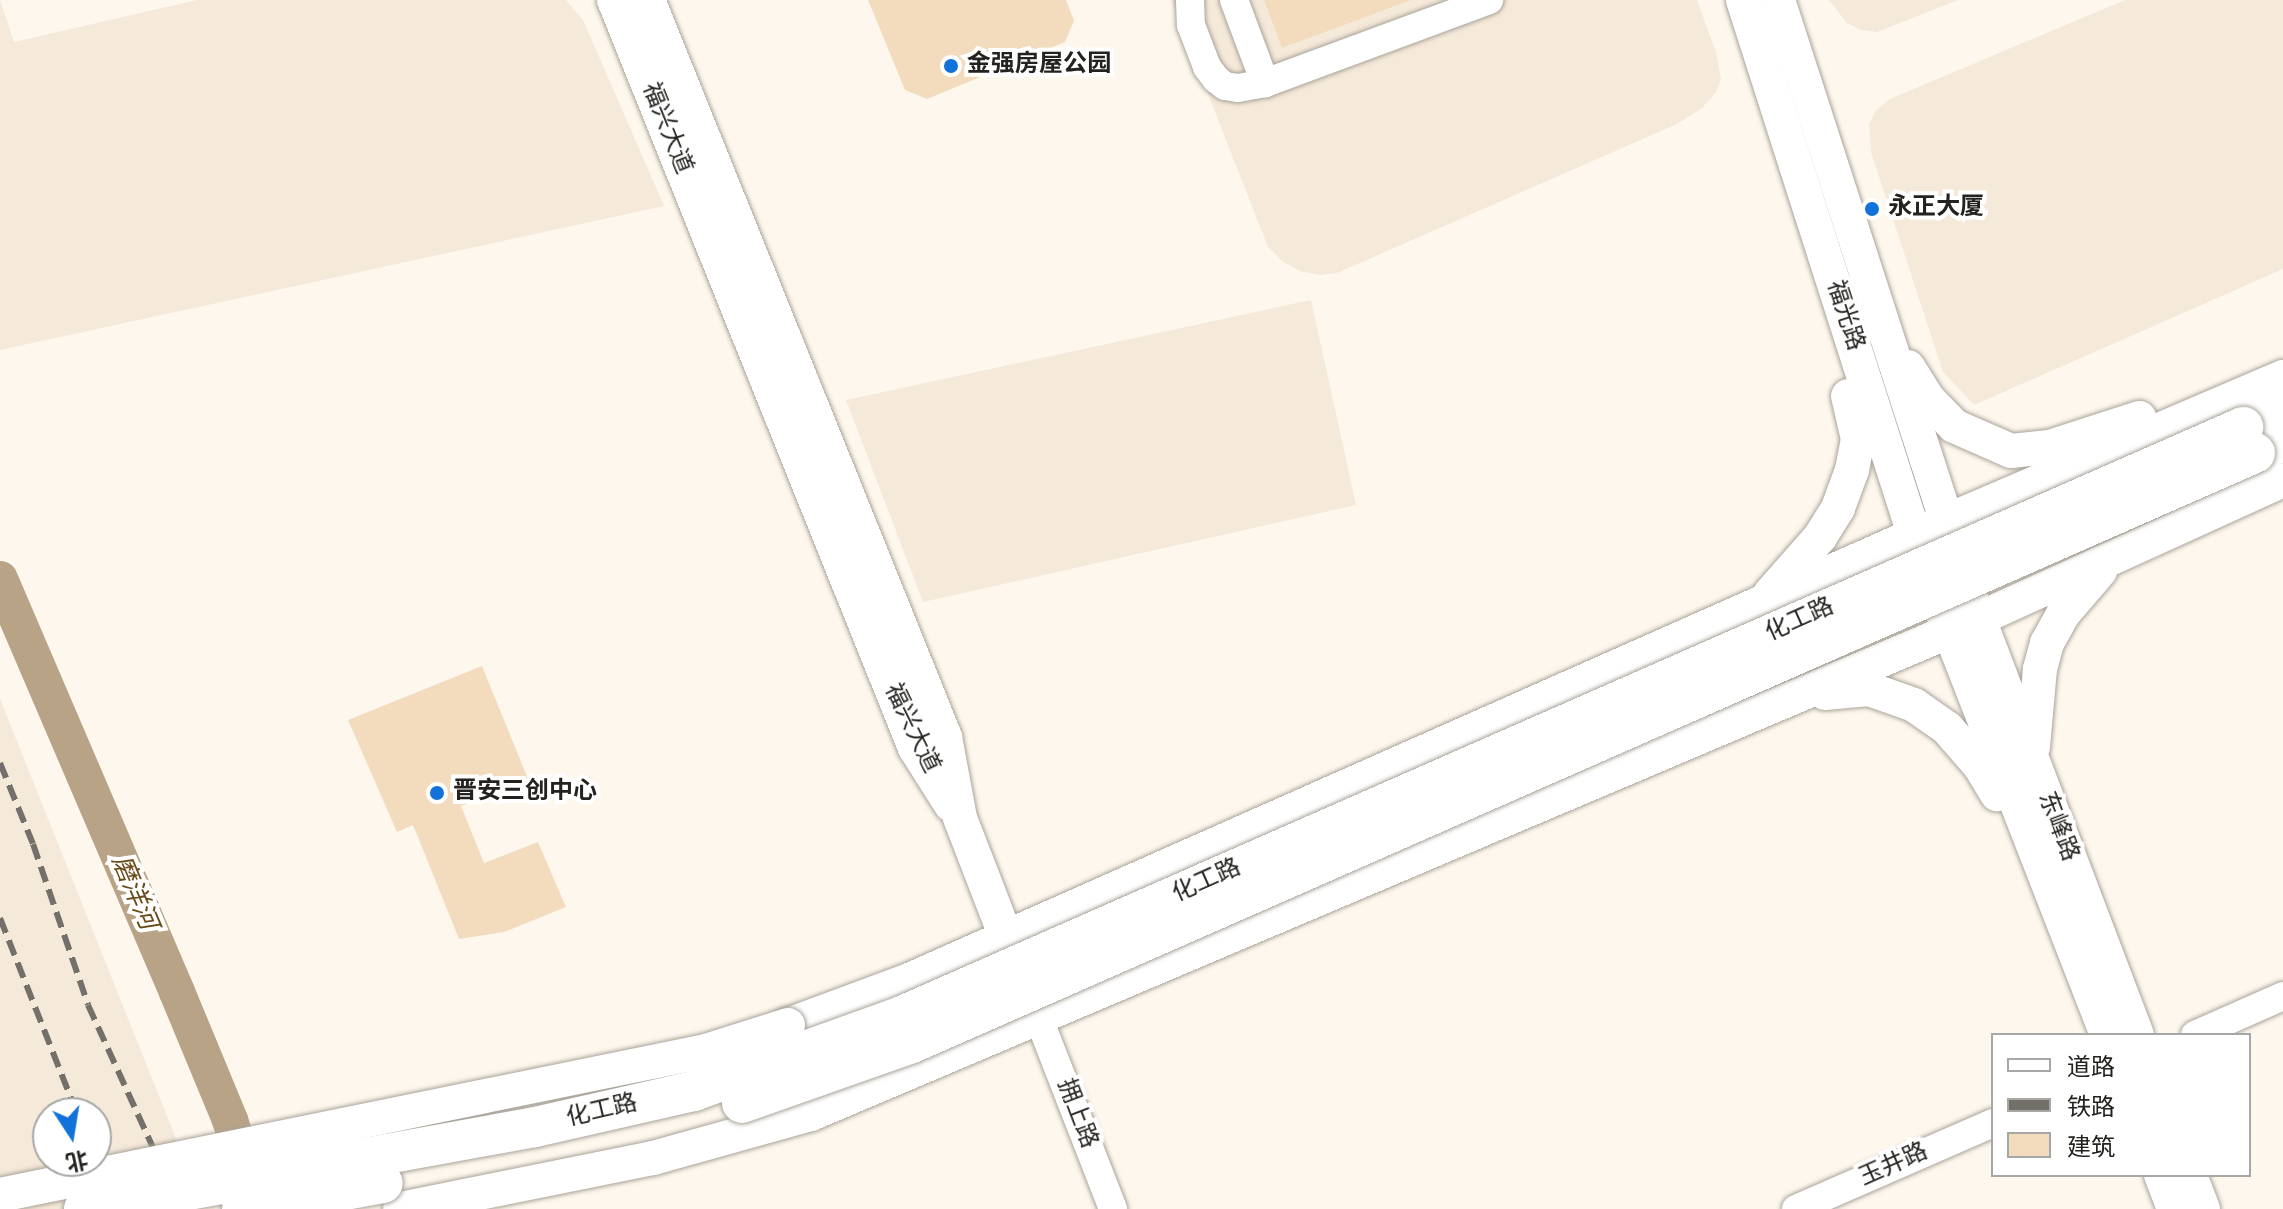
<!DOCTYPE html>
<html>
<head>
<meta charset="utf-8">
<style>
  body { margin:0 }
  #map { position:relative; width:2283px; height:1209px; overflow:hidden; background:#fef7ed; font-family:Overpass,"Noto Sans SC",sans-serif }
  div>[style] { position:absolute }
  .built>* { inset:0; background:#f5e9d9 }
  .river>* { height:36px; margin:-18px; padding:0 18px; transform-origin:18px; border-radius:18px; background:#b8a386 }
  .building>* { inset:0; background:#f3dcbe }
  .roads { filter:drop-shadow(0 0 2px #a9a39a) drop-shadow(0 0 2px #a9a39a) }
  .minor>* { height:28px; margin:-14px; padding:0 14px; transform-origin:14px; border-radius:14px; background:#fff }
  .major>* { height:34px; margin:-17px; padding:0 17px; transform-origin:17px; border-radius:17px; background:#fff }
  .highway>* { height:40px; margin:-20px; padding:0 20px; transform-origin:20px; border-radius:20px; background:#fff }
  .rail>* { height:6px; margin-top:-3px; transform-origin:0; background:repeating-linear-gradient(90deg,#736f69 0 16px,transparent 0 24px) }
  .bridges { filter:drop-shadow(0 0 2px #a9a39a) drop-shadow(0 0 2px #a9a39a) }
  .major-bridge>* { height:34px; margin:-17px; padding:0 17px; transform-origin:17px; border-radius:17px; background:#fff }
  .highway-bridge>* { height:40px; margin:-20px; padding:0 20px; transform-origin:20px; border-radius:20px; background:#fff }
  .dots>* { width:22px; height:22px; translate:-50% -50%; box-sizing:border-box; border:4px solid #fff; border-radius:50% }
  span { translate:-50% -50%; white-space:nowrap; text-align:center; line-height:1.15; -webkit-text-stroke:8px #fff; paint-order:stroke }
  .poi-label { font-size:24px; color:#24221e; font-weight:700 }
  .left { translate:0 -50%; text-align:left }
  .street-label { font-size:24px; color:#24221e }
  .water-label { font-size:26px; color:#694b18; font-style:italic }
  .legend { position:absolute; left:1991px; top:1033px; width:260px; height:144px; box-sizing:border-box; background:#fff; border:2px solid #a7a7a5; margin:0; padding:10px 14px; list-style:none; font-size:24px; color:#24221e }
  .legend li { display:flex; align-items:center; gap:16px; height:40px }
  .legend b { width:40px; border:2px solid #a7a7a5 }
  .north { position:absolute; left:32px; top:1097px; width:80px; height:80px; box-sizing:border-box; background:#fff; border:2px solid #a7a7a5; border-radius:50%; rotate:168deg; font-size:22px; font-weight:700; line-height:32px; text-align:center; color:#24221e }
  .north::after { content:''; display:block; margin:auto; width:28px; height:36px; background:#1371da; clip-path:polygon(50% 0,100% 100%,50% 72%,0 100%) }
</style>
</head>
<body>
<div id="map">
  <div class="built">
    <i style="clip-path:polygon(0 0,14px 42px,197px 0,566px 0,583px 20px,664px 206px,0 350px)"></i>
    <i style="clip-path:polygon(1171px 0,1697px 0,1716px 52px,1721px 79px,1716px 92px,1702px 108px,1677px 124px,1337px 273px,1320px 275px,1300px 271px,1282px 261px,1268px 247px)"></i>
    <i style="clip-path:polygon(1829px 0,1958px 0,1877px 32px,1861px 30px,1847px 23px)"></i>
    <i style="clip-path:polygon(2125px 0,2283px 0,2283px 269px,1974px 405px,1943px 372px,1871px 152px,1869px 124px,1876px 110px,1890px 99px)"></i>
    <i style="clip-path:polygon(1311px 300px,1356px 505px,923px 602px,846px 400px)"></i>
    <i style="clip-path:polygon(evenodd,0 699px,173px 1131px,200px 1209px,0 1209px,0 699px,48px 1113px,96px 1113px,96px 1161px,48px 1161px,48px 1113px)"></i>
  </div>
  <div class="river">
    <i style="left:0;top:579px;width:449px;rotate:66.8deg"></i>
    <i style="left:177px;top:992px;width:139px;rotate:67.5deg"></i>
    <i style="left:230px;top:1120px;width:60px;rotate:72.5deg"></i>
  </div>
  <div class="building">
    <i style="clip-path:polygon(868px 0,1066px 0,1074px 21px,1065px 42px,927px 99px,905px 90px)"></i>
    <i style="clip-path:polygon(1264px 0,1411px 0,1282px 48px)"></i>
    <i style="clip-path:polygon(482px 666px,528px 779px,461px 806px,484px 863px,538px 842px,566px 907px,504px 932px,459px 939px,413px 825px,397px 832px,348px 720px)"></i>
  </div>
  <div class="roads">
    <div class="minor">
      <i style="left:1190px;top:0;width:25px;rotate:88deg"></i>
      <i style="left:1191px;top:25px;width:45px;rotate:69.1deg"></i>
      <i style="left:1207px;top:67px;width:15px;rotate:53deg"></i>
      <i style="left:1216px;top:79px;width:11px;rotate:38deg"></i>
      <i style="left:1225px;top:86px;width:13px;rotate:9deg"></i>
      <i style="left:1238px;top:88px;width:27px;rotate:-10deg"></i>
      <i style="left:1234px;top:0;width:89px;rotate:69.5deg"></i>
      <i style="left:1265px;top:83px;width:239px;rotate:-20.3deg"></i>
      <i style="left:1039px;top:1019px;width:204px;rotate:68.7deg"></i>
      <i style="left:2195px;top:1035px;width:96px;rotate:-23.9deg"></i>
      <i style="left:1796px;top:1209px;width:215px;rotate:-23.6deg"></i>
    </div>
    <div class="major">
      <i style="left:614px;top:0;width:806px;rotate:68.08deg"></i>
      <i style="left:915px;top:748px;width:67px;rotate:57.7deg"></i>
      <i style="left:648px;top:0;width:795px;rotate:68.05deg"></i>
      <i style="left:945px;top:737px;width:82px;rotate:79.5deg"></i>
      <i style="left:960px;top:818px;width:147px;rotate:68.9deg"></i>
      <i style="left:1743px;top:0;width:584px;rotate:72.25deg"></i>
      <i style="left:1778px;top:0;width:572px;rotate:72.07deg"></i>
      <i style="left:1908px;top:367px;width:39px;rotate:58deg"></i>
      <i style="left:1929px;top:400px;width:36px;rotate:46deg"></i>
      <i style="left:1954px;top:426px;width:62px;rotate:23.7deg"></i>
      <i style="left:2011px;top:451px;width:39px;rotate:-6deg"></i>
      <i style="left:2050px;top:447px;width:94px;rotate:-18deg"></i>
      <i style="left:1770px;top:594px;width:76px;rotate:-48.7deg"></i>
      <i style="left:1820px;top:537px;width:34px;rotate:-58deg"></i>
      <i style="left:1838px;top:508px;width:40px;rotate:-69.8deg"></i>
      <i style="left:1852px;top:470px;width:32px;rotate:-79deg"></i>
      <i style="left:1858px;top:439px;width:44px;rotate:-103.1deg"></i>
      <i style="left:1971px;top:598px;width:467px;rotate:69.2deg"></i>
      <i style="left:1941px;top:609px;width:457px;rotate:68.7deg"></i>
      <i style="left:1825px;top:693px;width:44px;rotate:-5.2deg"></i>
      <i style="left:1869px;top:689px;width:48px;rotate:19.6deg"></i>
      <i style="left:1914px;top:705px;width:40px;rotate:34.9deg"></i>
      <i style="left:1947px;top:728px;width:50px;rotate:49deg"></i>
      <i style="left:1980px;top:766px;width:33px;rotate:59deg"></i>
      <i style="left:2033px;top:747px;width:78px;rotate:-84.9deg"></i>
      <i style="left:2040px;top:669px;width:27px;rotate:-75deg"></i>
      <i style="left:2047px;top:643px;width:33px;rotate:-61deg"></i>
      <i style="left:2063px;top:614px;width:57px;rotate:-49.3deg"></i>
      <i style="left:788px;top:1025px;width:127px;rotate:-20.3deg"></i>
      <i style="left:907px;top:981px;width:1101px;rotate:-23.89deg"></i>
      <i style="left:1914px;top:535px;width:401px;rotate:-23.2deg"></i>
      <i style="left:2161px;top:1175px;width:36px;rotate:69deg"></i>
      <i style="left:2190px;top:1175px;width:36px;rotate:69deg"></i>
      <i style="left:400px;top:1209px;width:258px;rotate:-11.4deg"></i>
      <i style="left:653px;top:1158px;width:164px;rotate:-15.6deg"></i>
      <i style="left:811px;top:1114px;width:1268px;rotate:-22.98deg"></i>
      <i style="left:1978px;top:619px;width:335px;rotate:-24.5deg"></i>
    </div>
    <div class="highway">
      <i style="left:2243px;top:427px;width:44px;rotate:-24.2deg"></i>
      <i style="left:2255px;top:453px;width:30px;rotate:-23deg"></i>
    </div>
  </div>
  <div class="rail">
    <i style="left:0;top:763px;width:87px;rotate:67.8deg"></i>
    <i style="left:33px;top:844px;width:170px;rotate:71.1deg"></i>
    <i style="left:88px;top:1005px;width:224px;rotate:65.5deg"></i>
    <i style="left:0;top:918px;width:210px;rotate:68.5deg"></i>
    <i style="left:96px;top:1160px;width:53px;rotate:67.8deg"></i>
  </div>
  <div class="bridges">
    <div class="major-bridge">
      <i style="left:0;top:1195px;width:721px;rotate:-11.53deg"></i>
      <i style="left:706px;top:1051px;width:86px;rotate:-17.6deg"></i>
    </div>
    <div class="highway-bridge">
      <i style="left:742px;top:1103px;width:180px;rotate:-19.4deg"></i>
      <i style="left:912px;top:1043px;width:1467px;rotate:-23.72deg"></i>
      <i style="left:84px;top:1209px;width:458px;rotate:-10.3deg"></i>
      <i style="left:535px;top:1127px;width:163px;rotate:-12.8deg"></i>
      <i style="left:694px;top:1091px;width:221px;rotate:-19.8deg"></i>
      <i style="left:902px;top:1016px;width:1465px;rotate:-23.71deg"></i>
      <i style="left:242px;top:1209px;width:143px;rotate:-10.4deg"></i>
    </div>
  </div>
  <div class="dots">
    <i style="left:951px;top:66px;background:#1371da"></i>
    <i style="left:1872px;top:209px;background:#1371da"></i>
    <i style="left:437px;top:793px;background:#1371da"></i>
  </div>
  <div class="poi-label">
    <span class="left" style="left:967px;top:66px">金强房屋公园</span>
    <span class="left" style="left:1888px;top:209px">永正大厦</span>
    <span class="left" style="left:453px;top:793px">晋安三创中心</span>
  </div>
  <div class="street-label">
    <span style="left:666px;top:129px;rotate:68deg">福兴大道</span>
    <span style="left:1844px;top:316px;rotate:72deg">福光路</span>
    <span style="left:1800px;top:621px;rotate:-24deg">化工路</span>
    <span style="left:911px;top:729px;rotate:64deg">福兴大道</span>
    <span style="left:2057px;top:827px;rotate:69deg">东峰路</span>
    <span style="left:1207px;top:882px;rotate:-24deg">化工路</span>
    <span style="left:602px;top:1112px;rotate:-13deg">化工路</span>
    <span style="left:1076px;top:1114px;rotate:69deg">拥上路</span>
    <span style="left:1894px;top:1166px;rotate:-24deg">玉井路</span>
  </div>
  <div class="water-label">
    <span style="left:133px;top:893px;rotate:67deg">磨洋河</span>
  </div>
  <ul class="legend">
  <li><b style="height:10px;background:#fff"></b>道路</li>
  <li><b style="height:10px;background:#736f69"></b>铁路</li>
  <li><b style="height:22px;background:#f3dcbe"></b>建筑</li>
  </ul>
  <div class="north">北</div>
</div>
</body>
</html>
